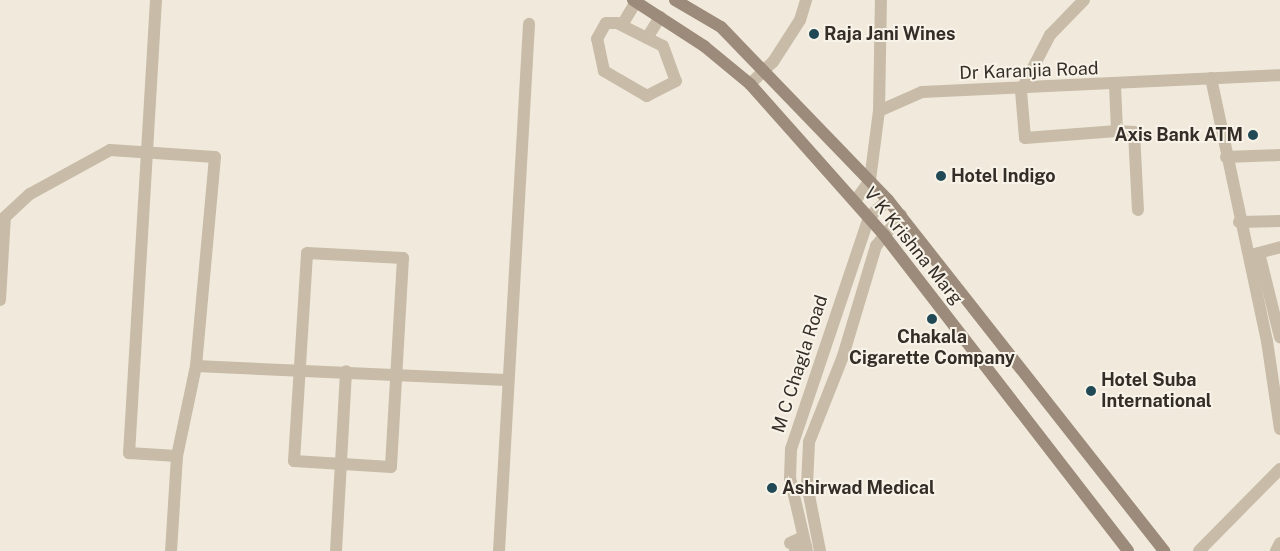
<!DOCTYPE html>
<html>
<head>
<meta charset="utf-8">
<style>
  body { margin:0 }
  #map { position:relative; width:1280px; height:551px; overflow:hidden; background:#f1eadc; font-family:"Public Sans",sans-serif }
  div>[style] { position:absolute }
  .minor>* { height:12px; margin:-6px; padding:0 6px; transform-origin:6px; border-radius:6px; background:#c8bca8 }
  .tertiary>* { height:12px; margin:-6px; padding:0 6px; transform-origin:6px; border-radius:6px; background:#c8bca8 }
  .secondary>* { height:12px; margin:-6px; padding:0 6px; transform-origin:6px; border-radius:6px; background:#9c8b7a }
  .dots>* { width:14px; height:14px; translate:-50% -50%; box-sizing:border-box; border:2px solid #f8f3e8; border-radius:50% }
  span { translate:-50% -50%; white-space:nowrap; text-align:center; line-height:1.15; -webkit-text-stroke:4px #f8f3e8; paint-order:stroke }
  .poi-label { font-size:18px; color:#352e28; font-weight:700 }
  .left { translate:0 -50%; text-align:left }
  .right { translate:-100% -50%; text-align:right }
  .street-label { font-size:18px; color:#352e28 }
</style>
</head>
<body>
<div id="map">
  <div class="minor">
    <i style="left:156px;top:0;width:454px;rotate:93.4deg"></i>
    <i style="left:129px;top:453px;width:48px;rotate:3.6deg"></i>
    <i style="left:1084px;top:0;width:49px;rotate:134.2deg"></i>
    <i style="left:1050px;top:35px;width:63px;rotate:117.4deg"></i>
    <i style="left:1021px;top:91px;width:47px;rotate:85.1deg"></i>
    <i style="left:1025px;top:138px;width:92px;rotate:-4.4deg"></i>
    <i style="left:1117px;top:131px;width:46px;rotate:-92.5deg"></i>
    <i style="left:606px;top:23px;width:11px"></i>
    <i style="left:617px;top:23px;width:51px;rotate:26.6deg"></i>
    <i style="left:663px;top:46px;width:37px;rotate:70deg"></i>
    <i style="left:676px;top:81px;width:33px;rotate:153deg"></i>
    <i style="left:647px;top:96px;width:50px;rotate:-149.8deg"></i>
    <i style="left:604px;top:71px;width:33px;rotate:-102deg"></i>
    <i style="left:597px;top:39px;width:18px;rotate:-61deg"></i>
    <i style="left:622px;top:25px;width:27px;rotate:-59deg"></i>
    <i style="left:647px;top:38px;width:25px;rotate:-58deg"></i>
    <i style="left:1211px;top:78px;width:269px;rotate:78deg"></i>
    <i style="left:1267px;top:341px;width:89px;rotate:81.6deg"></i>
    <i style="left:1117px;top:131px;width:17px;rotate:3deg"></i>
    <i style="left:1134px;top:132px;width:78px;rotate:87.1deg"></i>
    <i style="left:1226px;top:157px;width:54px;rotate:-2.1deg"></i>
    <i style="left:1239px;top:222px;width:41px;rotate:-1.4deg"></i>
    <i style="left:307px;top:253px;width:96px;rotate:3deg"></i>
    <i style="left:403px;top:258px;width:209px;rotate:93.3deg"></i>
    <i style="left:391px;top:467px;width:97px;rotate:-176.5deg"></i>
    <i style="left:294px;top:461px;width:208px;rotate:-86.4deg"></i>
    <i style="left:1259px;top:253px;width:87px;rotate:76deg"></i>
    <i style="left:1251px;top:255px;width:30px;rotate:-15deg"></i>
    <i style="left:0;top:300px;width:83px;rotate:-86.6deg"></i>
    <i style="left:5px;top:217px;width:34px;rotate:-43deg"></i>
    <i style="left:30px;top:194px;width:91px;rotate:-28.8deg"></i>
    <i style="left:110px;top:150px;width:105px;rotate:3.8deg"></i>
    <i style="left:215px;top:157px;width:210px;rotate:95.2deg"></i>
    <i style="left:196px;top:366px;width:92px;rotate:101.9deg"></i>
    <i style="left:177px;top:456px;width:95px;rotate:93.6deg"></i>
    <i style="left:196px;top:366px;width:310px;rotate:2.6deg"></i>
    <i style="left:790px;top:543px;width:14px;rotate:-25deg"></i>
    <i style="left:336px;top:551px;width:180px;rotate:-86.8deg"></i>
    <i style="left:499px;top:551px;width:528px;rotate:-86.74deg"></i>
    <i style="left:795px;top:551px;width:12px;rotate:-20deg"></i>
    <i style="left:1199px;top:551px;width:115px;rotate:-45.4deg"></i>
    <i style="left:1276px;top:551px;width:9px;rotate:-63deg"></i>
  </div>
  <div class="tertiary">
    <i style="left:750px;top:84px;width:32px;rotate:-44deg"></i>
    <i style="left:773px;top:62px;width:50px;rotate:-57.3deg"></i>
    <i style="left:800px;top:20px;width:21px;rotate:-73deg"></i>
    <i style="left:879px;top:111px;width:47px;rotate:-23.8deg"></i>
    <i style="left:922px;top:92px;width:358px;rotate:-2.7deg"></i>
    <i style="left:855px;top:201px;width:26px;rotate:-54deg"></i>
    <i style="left:870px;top:180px;width:70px;rotate:-82.6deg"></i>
    <i style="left:879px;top:111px;width:111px;rotate:-89deg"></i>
    <i style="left:807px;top:551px;width:75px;rotate:-103.1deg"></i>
    <i style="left:790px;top:478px;width:29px;rotate:-88deg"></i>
    <i style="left:791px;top:449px;width:245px;rotate:-71.4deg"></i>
    <i style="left:869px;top:217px;width:25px;rotate:-42deg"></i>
    <i style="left:820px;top:551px;width:67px;rotate:-101.1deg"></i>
    <i style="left:807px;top:485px;width:43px;rotate:-87.3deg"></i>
    <i style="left:809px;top:442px;width:92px;rotate:-68.4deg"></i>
    <i style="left:843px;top:356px;width:115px;rotate:-73.3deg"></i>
    <i style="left:876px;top:246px;width:40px;rotate:-51deg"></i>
  </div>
  <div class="secondary">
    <i style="left:633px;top:0;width:85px;rotate:32.9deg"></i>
    <i style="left:704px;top:46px;width:60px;rotate:39.6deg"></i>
    <i style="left:750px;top:84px;width:202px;rotate:48.4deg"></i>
    <i style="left:884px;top:235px;width:399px;rotate:52.3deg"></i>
    <i style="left:675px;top:0;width:53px;rotate:30.4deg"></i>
    <i style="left:721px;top:27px;width:240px;rotate:46deg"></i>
    <i style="left:888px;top:200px;width:447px;rotate:51.8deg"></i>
  </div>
  <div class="dots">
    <i style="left:814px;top:34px;background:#204955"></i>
    <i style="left:1253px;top:135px;background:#204955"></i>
    <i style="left:941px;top:176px;background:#204955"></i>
    <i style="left:932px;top:319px;background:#204955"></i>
    <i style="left:1091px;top:391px;background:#204955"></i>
    <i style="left:772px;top:488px;background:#204955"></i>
  </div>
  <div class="poi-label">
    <span class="left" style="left:824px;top:34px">Raja Jani Wines</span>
    <span class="right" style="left:1243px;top:135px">Axis Bank ATM</span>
    <span class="left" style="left:951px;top:176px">Hotel Indigo</span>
    <span style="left:932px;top:348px">Chakala<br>Cigarette Company</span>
    <span class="left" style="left:1101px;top:391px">Hotel Suba<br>International</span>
    <span class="left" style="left:782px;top:488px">Ashirwad Medical</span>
  </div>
  <div class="street-label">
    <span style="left:1029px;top:71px;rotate:-2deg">Dr Karanjia Road</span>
    <span style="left:913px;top:246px;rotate:51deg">V K Krishna Marg</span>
    <span style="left:800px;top:364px;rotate:-72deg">M C Chagla Road</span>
  </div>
</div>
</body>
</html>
